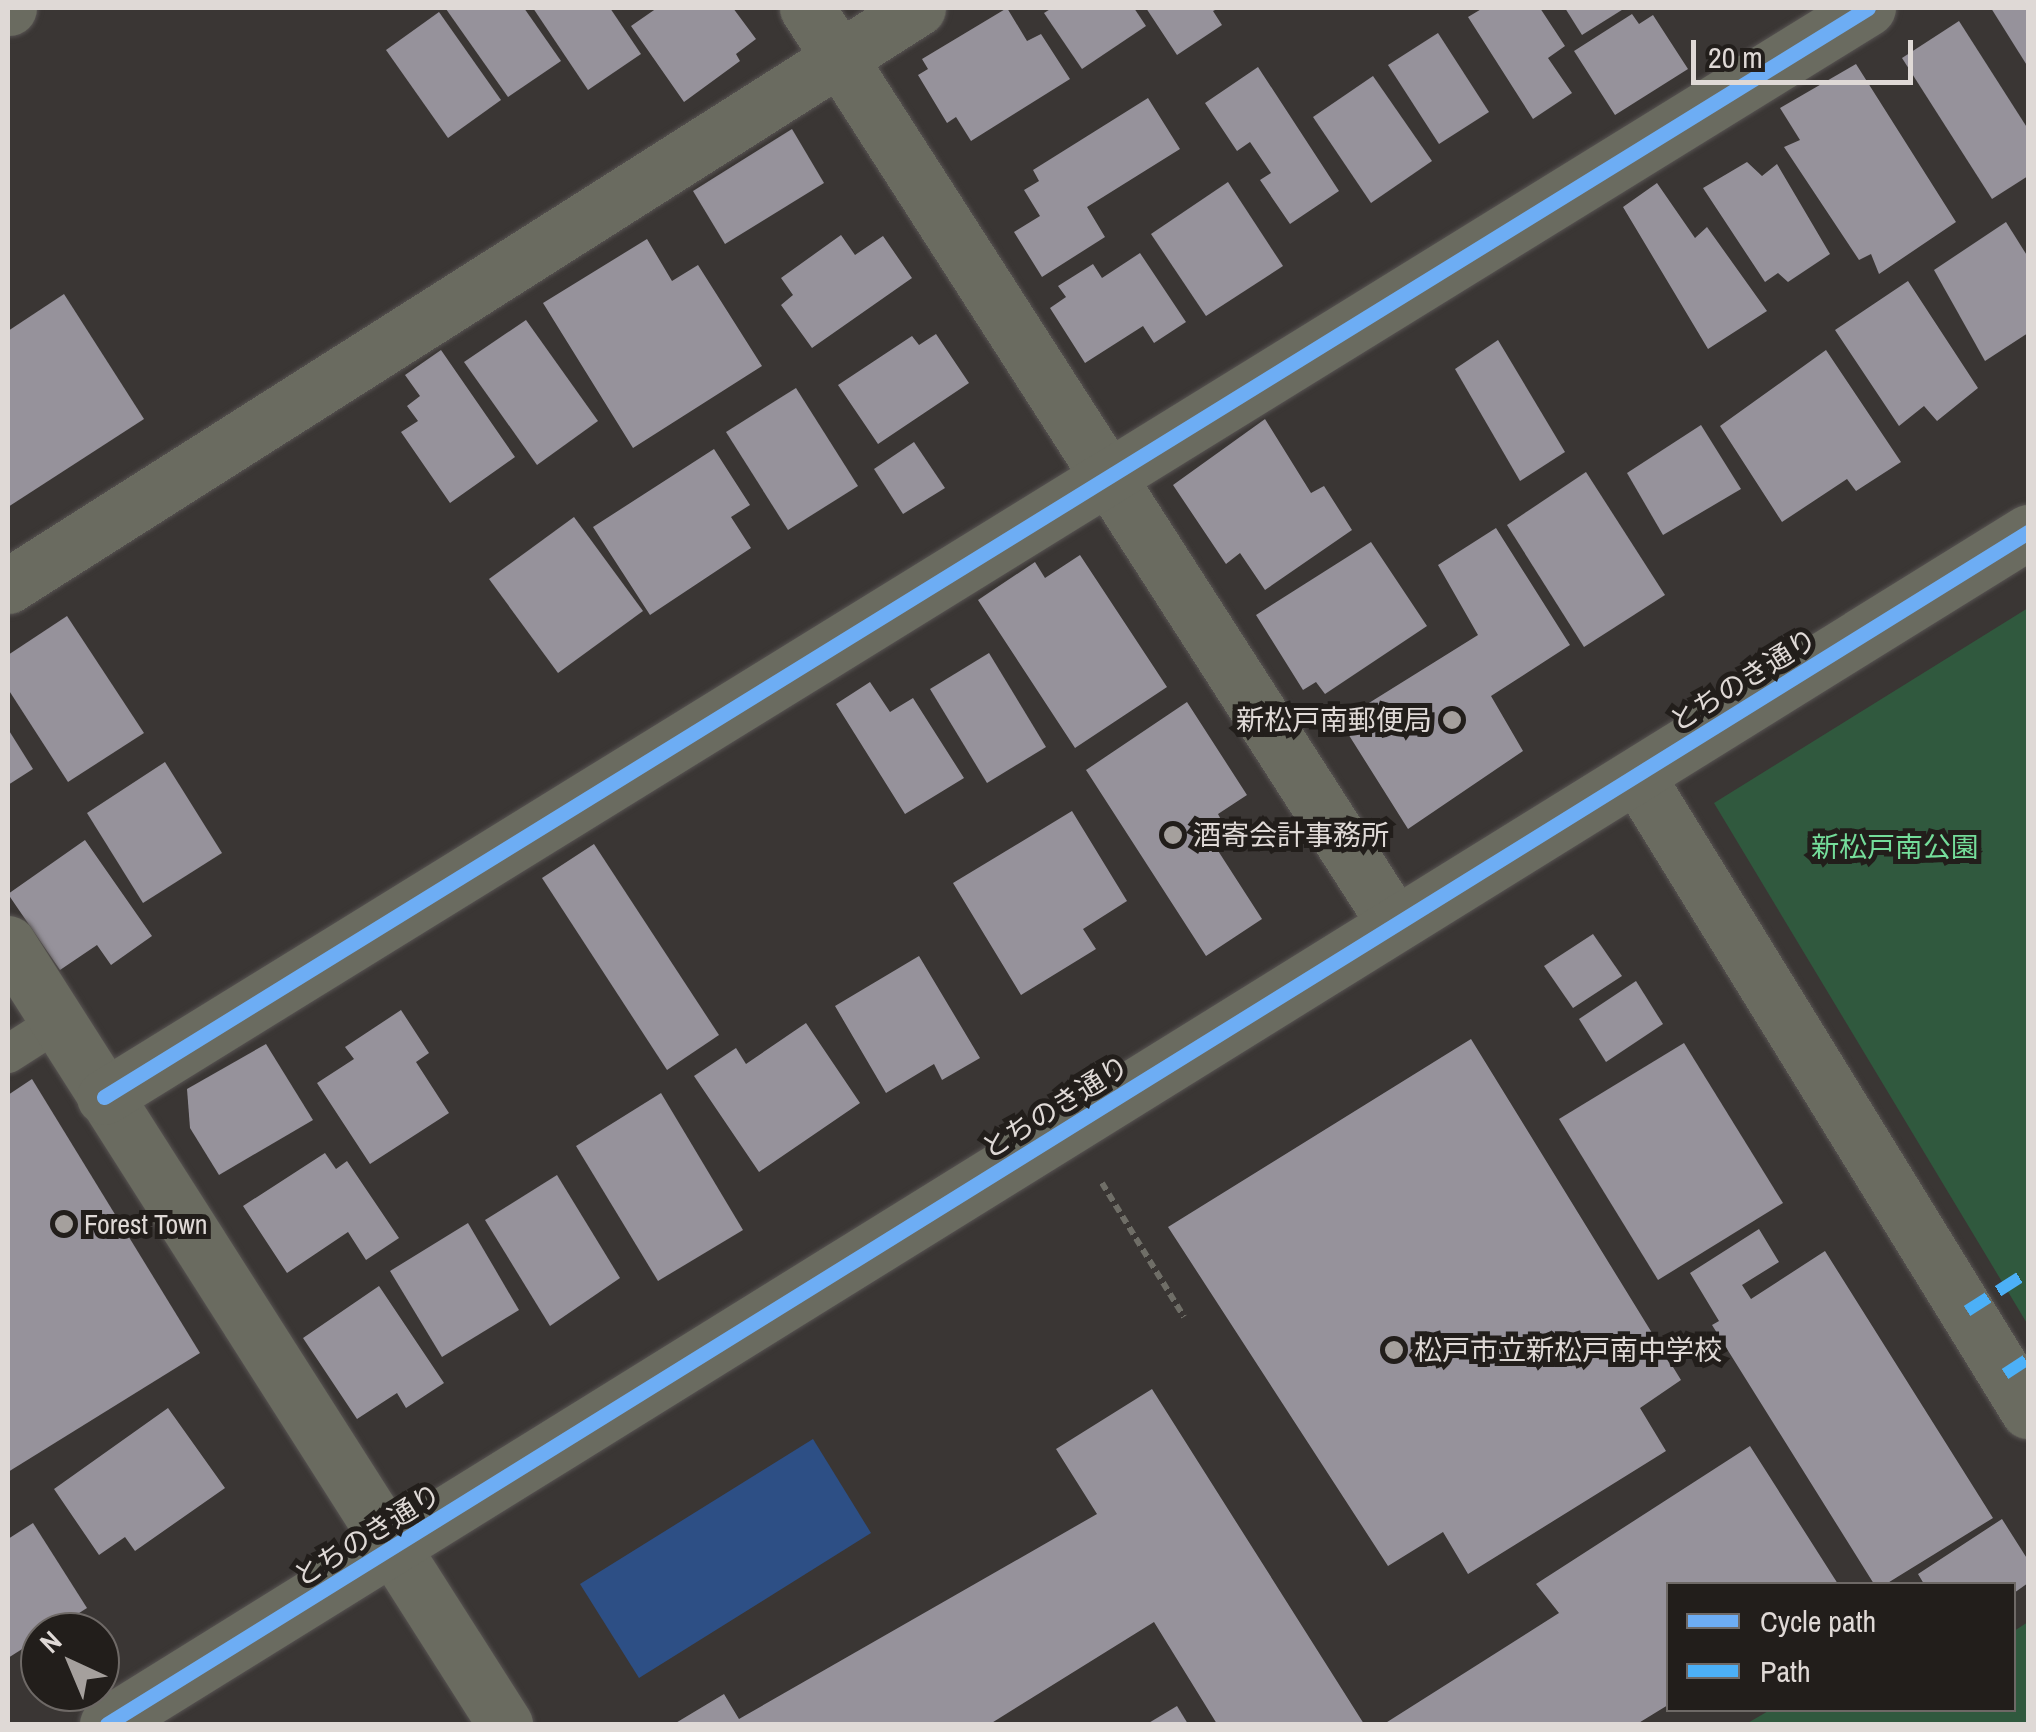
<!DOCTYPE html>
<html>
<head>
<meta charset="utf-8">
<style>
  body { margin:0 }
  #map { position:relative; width:2036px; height:1732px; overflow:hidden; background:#3a3634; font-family:"Archivo Narrow","Noto Sans JP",sans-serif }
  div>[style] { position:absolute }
  .green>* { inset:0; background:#30593e }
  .water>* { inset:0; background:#2d4f85 }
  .building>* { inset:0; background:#96929b }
  .path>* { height:6px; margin-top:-3px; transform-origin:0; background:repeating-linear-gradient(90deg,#6f6e67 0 8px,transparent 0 13px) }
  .roads { filter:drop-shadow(0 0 2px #575352) drop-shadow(0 0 2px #575352) }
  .lane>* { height:38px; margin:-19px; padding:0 19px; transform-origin:19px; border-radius:19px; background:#6a6b60 }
  .street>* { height:55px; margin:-27.5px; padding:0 27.5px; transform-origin:27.5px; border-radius:27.5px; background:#6a6b60 }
  .quiet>* { height:12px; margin-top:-6px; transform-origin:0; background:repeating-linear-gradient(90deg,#4cb0f7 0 25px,transparent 0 37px) }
  .cycleway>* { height:15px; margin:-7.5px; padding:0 7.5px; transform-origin:7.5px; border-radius:7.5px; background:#6dadf4 }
  .dots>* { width:28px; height:28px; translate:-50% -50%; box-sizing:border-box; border:5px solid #221e1b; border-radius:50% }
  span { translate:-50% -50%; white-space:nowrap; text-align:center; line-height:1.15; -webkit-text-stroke:10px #221e1b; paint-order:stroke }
  .street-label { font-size:28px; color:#dfd9d6 }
  .poi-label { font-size:28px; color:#dfd9d6 }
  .right { translate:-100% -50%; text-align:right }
  .left { translate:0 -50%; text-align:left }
  .park-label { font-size:28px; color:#74dd9a }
  .frame { position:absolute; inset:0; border:10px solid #dfd9d6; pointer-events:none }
  .legend { position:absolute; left:1666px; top:1582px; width:350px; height:130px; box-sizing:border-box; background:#221e1b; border:2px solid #6e6966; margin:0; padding:12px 18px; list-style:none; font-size:30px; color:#dfd9d6 }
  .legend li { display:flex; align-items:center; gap:20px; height:50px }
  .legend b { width:50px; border:2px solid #6e6966 }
  .north { position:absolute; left:20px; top:1612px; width:100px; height:100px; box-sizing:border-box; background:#221e1b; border:2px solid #6e6966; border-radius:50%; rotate:316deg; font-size:28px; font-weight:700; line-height:40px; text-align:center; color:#dfd9d6 }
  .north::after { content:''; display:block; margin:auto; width:35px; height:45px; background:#a5a09d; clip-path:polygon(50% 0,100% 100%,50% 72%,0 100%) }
  .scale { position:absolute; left:1691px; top:40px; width:222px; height:45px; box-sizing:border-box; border:5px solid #dfd9d6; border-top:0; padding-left:12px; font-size:30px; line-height:35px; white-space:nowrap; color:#dfd9d6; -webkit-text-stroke:8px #221e1b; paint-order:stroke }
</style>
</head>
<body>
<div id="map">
  <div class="green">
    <i style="clip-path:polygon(2028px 608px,2028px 1325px,1714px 803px)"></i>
    <i style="clip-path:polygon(2028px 1622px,2028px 1724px,1746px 1724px,1770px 1710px,2014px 1710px,2014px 1631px)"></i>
  </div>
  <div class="water">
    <i style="clip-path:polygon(813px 1439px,871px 1533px,639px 1678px,580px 1584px)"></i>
  </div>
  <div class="building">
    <i style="clip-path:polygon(524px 8px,561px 61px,508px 97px,446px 9px)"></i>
    <i style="clip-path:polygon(533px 8px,610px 8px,641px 54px,588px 90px)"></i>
    <i style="clip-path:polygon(657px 8px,733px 8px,756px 39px,736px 54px,740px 61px,684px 102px,631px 26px)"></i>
    <i style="clip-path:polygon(1007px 8px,1027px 41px,1041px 34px,1070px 79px,971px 141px,956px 117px,947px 123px,918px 75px,928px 69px,922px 59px)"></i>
    <i style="clip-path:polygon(1052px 8px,1134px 8px,1146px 26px,1082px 69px,1044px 13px)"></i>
    <i style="clip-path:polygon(1146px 8px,1219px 8px,1213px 11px,1222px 25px,1177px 55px)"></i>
    <i style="clip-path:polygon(1483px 8px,1540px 8px,1565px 46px,1548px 58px,1572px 93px,1533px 119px,1468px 17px)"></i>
    <i style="clip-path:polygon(1565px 8px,1625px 8px,1582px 35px)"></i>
    <i style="clip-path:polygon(1991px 8px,2028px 8px,2028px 67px)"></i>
    <i style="clip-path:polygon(439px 12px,501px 100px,448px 138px,386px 50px)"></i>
    <i style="clip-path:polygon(1632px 14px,1639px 24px,1653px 15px,1688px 69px,1615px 115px,1574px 51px)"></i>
    <i style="clip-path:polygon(1959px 21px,2028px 129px,2028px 176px,1992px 199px,1902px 58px)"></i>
    <i style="clip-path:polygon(1438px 33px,1489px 112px,1439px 144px,1388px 65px)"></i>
    <i style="clip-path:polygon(1856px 64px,1956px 222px,1879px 274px,1871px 254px,1859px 260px,1784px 147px,1800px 140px,1780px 108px)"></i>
    <i style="clip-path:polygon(1258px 67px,1339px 191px,1290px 224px,1260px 180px,1271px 173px,1250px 142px,1237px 151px,1205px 103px)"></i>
    <i style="clip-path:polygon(1373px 76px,1432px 161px,1371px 203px,1313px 117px)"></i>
    <i style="clip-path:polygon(1148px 98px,1180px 149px,1087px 207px,1105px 237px,1042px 277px,1014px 232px,1040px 216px,1024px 190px,1039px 181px,1033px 170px)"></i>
    <i style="clip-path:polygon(792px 129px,824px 183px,725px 244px,693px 191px)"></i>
    <i style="clip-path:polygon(1747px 162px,1762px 176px,1777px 164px,1830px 254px,1788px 282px,1778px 273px,1765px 282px,1703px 188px)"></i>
    <i style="clip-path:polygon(1228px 182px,1283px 266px,1206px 316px,1151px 234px)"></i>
    <i style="clip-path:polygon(1657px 183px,1695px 238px,1707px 227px,1767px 311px,1708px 349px,1623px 207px)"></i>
    <i style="clip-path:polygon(2006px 222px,2028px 257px,2028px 333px,1985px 361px,1934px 270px)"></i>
    <i style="clip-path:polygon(841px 235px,855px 255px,883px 236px,912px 278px,812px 348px,781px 305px,793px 295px,781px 278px)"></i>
    <i style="clip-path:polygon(647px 239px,672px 281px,698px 265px,762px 366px,633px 448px,543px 303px)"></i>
    <i style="clip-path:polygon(1140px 253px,1186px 322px,1154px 343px,1143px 326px,1085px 363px,1050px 308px,1066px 297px,1058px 286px,1093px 264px,1102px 278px)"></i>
    <i style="clip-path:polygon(1908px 281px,1978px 388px,1937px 421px,1924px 406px,1899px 426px,1835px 330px)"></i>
    <i style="clip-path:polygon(64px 294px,144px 419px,8px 507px,8px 331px)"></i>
    <i style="clip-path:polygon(526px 320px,598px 421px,537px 465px,464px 362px)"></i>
    <i style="clip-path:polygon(936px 334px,969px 383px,878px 444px,838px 385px,912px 336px,919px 345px)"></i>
    <i style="clip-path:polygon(1498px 340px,1565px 452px,1520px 481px,1455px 369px)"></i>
    <i style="clip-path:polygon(441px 350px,515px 457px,450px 503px,401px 432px,418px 421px,407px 406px,420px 396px,405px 375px)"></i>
    <i style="clip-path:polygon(1826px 350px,1901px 462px,1856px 491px,1847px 479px,1782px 522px,1720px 426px)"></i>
    <i style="clip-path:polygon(796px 388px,858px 486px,788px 530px,726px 432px)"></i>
    <i style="clip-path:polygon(1265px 419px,1311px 493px,1324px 486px,1352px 530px,1265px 590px,1240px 553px,1226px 564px,1173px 485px)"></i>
    <i style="clip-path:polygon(1701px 425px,1741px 489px,1663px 535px,1627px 473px)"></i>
    <i style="clip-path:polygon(914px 442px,945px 488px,903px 514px,874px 469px)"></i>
    <i style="clip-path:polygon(714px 449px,750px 505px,731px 517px,751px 548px,650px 615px,593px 527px)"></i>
    <i style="clip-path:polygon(1586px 472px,1665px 595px,1584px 647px,1507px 525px)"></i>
    <i style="clip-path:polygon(574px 517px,643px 611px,558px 673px,489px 579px)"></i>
    <i style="clip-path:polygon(1496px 528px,1570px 645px,1491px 696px,1523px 751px,1408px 829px,1340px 721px,1478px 635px,1438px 565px)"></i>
    <i style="clip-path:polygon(1371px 542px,1427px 626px,1325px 694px,1316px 682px,1303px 690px,1256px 615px)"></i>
    <i style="clip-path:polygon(1080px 555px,1167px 687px,1075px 748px,978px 600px,1035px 562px,1045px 578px)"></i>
    <i style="clip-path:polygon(67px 616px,144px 733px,68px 782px,8px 689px,8px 655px)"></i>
    <i style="clip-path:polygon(989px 653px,1046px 747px,987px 783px,930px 689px)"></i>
    <i style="clip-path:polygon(870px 682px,890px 712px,913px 698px,964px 778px,905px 814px,836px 704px)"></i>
    <i style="clip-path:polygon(1187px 702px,1247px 795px,1218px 814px,1228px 833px,1213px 843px,1262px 919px,1206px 956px,1086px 770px)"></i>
    <i style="clip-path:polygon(8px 729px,33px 769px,8px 785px)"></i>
    <i style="clip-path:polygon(165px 762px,222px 853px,143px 903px,87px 813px)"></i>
    <i style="clip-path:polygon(1072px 811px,1127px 901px,1083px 929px,1096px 949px,1021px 995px,953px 883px)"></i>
    <i style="clip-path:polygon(85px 840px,152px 936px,111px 965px,97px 945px,60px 970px,8px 894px)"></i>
    <i style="clip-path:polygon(594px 844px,719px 1035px,667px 1070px,542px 878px)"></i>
    <i style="clip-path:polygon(1593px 934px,1622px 976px,1573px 1008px,1544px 966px)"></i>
    <i style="clip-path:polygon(919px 956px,980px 1058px,942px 1080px,934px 1064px,886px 1093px,835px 1006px)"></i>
    <i style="clip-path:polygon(1636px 981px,1663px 1024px,1606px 1062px,1579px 1019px)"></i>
    <i style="clip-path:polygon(401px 1010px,429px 1053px,416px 1062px,449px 1113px,370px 1164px,317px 1083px,354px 1059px,345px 1047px)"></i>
    <i style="clip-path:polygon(806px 1023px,860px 1103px,759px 1172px,694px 1076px,736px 1048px,746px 1064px)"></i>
    <i style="clip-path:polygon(1471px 1039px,1681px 1380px,1640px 1408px,1666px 1451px,1468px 1574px,1443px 1532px,1388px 1566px,1168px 1227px)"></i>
    <i style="clip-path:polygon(1684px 1043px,1783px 1203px,1658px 1280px,1559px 1119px)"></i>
    <i style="clip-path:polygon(266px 1044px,313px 1120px,219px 1175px,190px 1128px,187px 1089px)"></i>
    <i style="clip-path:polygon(32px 1079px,200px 1353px,8px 1472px,8px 1095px)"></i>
    <i style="clip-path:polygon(661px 1093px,743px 1230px,658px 1281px,576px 1146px)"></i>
    <i style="clip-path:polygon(325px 1153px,336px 1169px,347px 1161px,399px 1238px,366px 1260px,348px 1232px,287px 1273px,243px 1206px)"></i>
    <i style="clip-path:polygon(557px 1175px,620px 1278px,550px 1326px,485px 1220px)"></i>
    <i style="clip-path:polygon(468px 1223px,519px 1310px,442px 1357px,390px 1271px)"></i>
    <i style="clip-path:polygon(1759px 1229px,1779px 1262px,1742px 1285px,1751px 1299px,1825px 1251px,1993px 1518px,1886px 1584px,1874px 1584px,1712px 1325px,1719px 1321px,1690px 1273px)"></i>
    <i style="clip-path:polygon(379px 1286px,444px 1383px,406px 1408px,397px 1393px,357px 1419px,303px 1338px)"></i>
    <i style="clip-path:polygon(1152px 1389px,1364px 1724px,1217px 1724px,1154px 1622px,990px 1724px,674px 1724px,724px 1694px,739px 1719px,1097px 1514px,1056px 1449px)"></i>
    <i style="clip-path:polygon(168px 1408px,225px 1488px,135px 1551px,125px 1537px,99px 1555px,54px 1489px)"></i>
    <i style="clip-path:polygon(1750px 1446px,1838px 1584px,1668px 1584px,1668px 1705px,1637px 1724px,1384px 1724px,1559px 1613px,1536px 1584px)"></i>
    <i style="clip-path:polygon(2002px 1519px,2028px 1560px,2028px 1583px,2014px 1593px,2014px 1584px,1924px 1584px,1918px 1574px)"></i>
    <i style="clip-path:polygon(33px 1523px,87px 1608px,8px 1658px,8px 1539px)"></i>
    <i style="clip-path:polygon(1177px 1706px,1188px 1724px,1147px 1724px)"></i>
  </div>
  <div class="path">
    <i style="left:1102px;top:1183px;width:157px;rotate:58.5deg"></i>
  </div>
  <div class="roads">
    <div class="lane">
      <i style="left:8px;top:1054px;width:59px;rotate:-32.6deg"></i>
    </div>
    <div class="street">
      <i style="left:8px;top:8px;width:1px"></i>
      <i style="left:807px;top:8px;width:1088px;rotate:57.3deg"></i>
      <i style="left:8px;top:586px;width:1078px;rotate:-32.42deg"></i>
      <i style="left:1637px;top:776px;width:746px;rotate:58.38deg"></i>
      <i style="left:8px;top:943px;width:926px;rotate:57.53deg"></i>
      <i style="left:104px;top:1097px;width:2073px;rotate:-31.69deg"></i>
      <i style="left:107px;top:1724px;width:2261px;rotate:-31.82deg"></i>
    </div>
  </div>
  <div class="quiet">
    <i style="left:1967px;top:1311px;width:72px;rotate:-32.6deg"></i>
    <i style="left:2005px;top:1374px;width:27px;rotate:-33deg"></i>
  </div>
  <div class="cycleway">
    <i style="left:104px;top:1097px;width:2073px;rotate:-31.69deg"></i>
    <i style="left:107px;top:1724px;width:2261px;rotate:-31.82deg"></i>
  </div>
  <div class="dots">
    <i style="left:1452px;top:720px;background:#a5a09d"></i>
    <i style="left:1173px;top:835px;background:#a5a09d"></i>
    <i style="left:64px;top:1224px;background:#a5a09d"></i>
    <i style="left:1394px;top:1350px;background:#a5a09d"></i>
  </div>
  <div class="street-label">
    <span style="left:1743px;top:680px;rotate:-32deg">とちのき通り</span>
    <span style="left:1055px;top:1107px;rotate:-32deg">とちのき通り</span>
    <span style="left:367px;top:1535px;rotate:-32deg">とちのき通り</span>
  </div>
  <div class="poi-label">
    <span class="right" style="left:1432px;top:720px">新松戸南郵便局</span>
    <span class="left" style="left:1193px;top:835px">酒寄会計事務所</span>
    <span class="left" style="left:84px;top:1224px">Forest Town</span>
    <span class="left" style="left:1414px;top:1350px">松戸市立新松戸南中学校</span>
  </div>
  <div class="park-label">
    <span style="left:1895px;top:847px">新松戸南公園</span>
  </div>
  <div class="frame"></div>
  <ul class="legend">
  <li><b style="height:12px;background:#6dadf4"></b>Cycle path</li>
  <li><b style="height:12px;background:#4cb0f7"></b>Path</li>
  </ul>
  <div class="north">N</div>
  <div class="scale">20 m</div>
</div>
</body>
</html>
